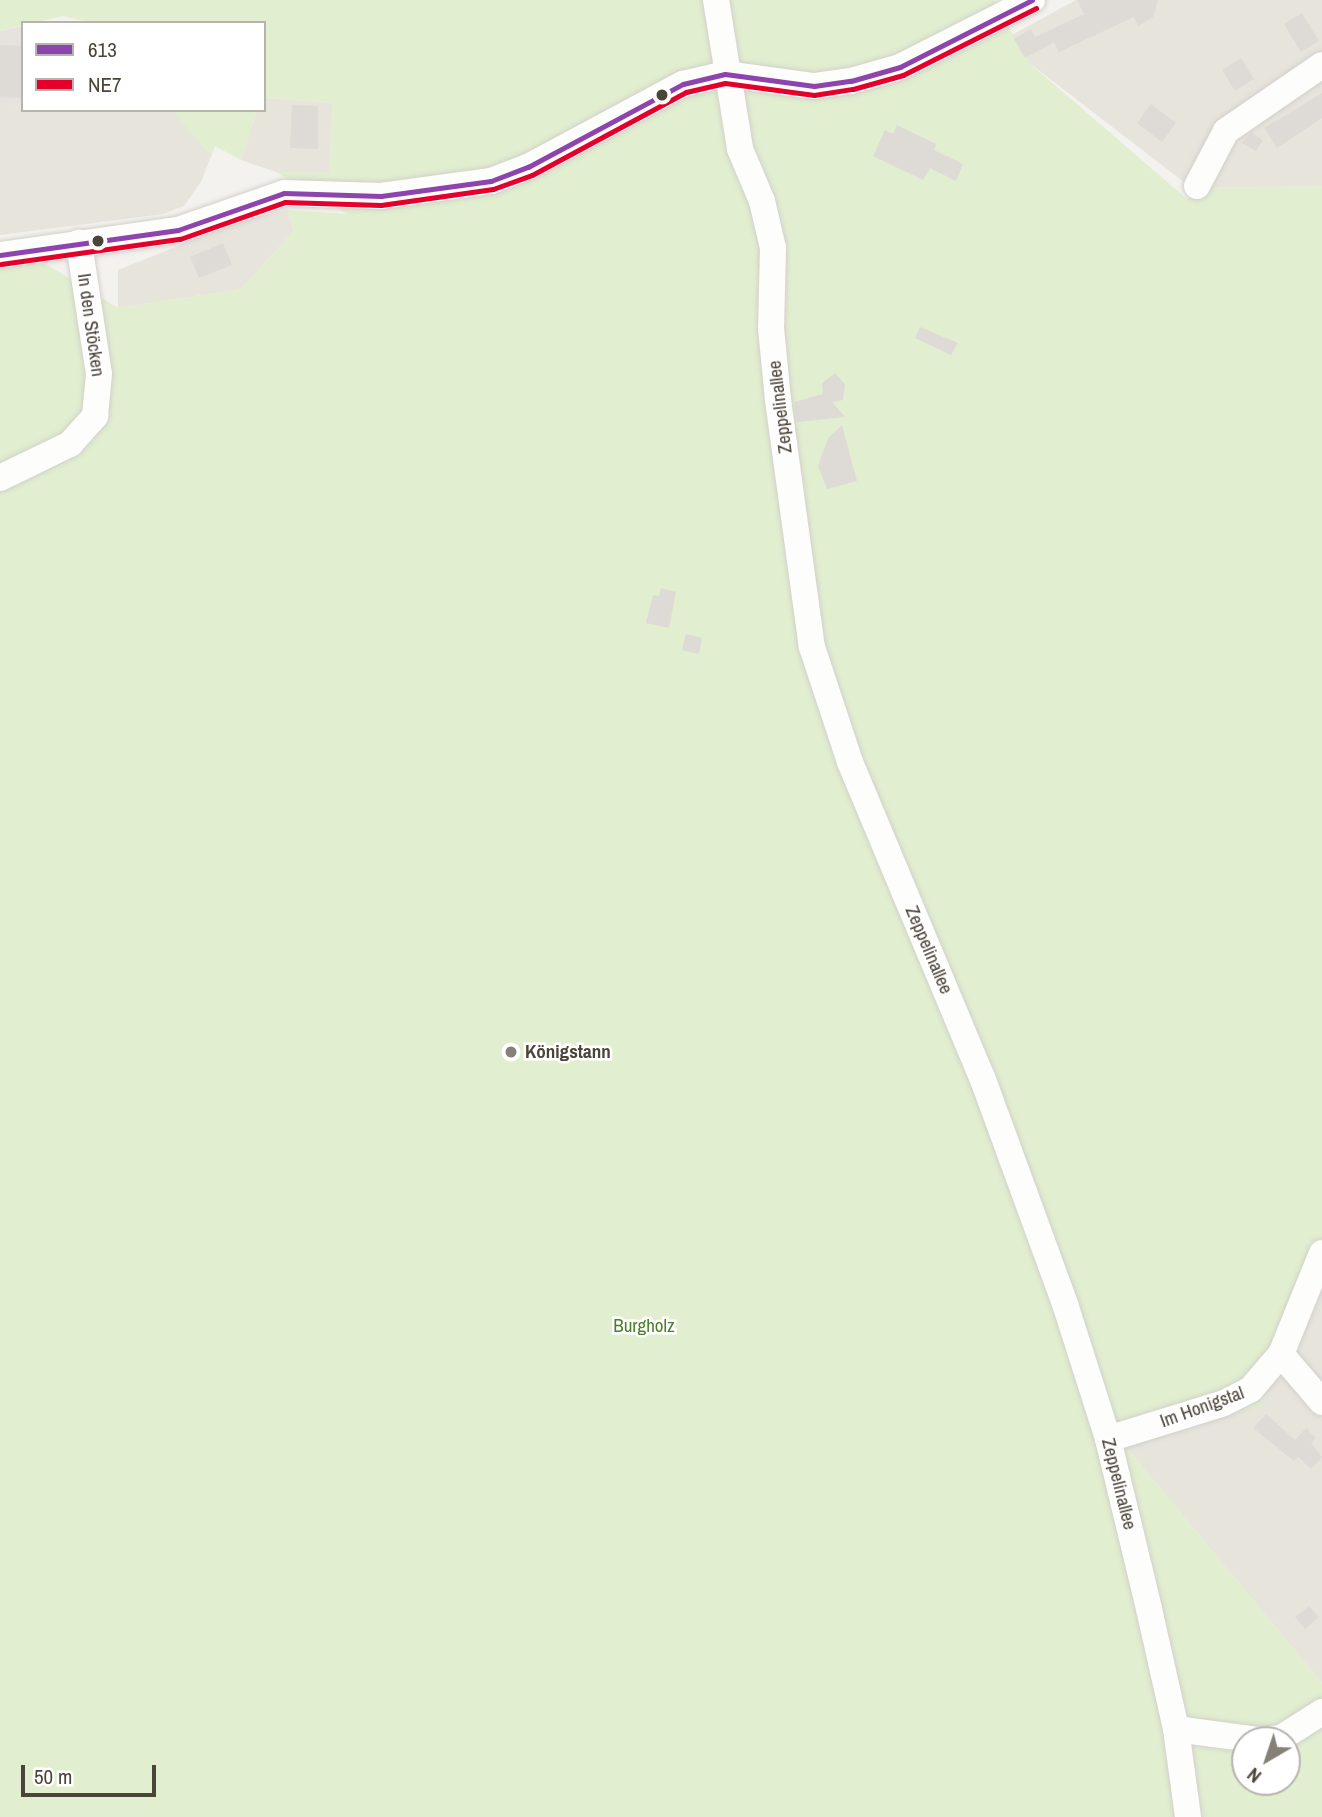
<!DOCTYPE html>
<html>
<head>
<meta charset="utf-8">
<style>
  body { margin:0 }
  #map { position:relative; width:1322px; height:1817px; overflow:hidden; background:#f4f2ee; font-family:"Archivo Narrow",sans-serif }
  div>[style] { position:absolute }
  .residential>* { inset:0; background:#e7e4dc }
  .industrial>* { inset:0; background:#e6e2de }
  .green>* { inset:0; background:#e1eecf }
  .building>* { inset:0; background:#dedbd6 }
  .roads { filter:drop-shadow(0 0 2px #d2d0cb) drop-shadow(0 0 2px #d2d0cb) }
  .minor>* { height:26px; margin:-13px; padding:0 13px; transform-origin:13px; border-radius:13px; background:#fdfdfc }
  .bus-1>* { height:5px; margin:-2.5px; padding:0 2.5px; transform-origin:2.5px; border-radius:2.5px; background:#8e44ad }
  .bus-2>* { height:5px; margin:-2.5px; padding:0 2.5px; transform-origin:2.5px; border-radius:2.5px; background:#e4002b }
  .dots>* { width:19px; height:19px; translate:-50% -50%; box-sizing:border-box; border:4px solid #fff; border-radius:50% }
  span { translate:-50% -50%; white-space:nowrap; text-align:center; line-height:1.15; -webkit-text-stroke:5px #fff; paint-order:stroke }
  .street-label { font-size:19px; color:#4b4439 }
  .poi-label { font-size:19px; color:#4b4439; font-weight:700 }
  .left { translate:0 -50%; text-align:left }
  .park-label { font-size:19px; color:#4a7f2a }
  .legend { position:absolute; left:21px; top:21px; width:245px; height:91px; box-sizing:border-box; background:#fff; border:2px solid #b7b4b0; margin:0; padding:9px 12px; list-style:none; font-size:21px; color:#4b4439 }
  .legend li { display:flex; align-items:center; gap:14px; height:35px }
  .legend b { width:35px; border:2px solid #b7b4b0 }
  .north { position:absolute; left:1231px; top:1726px; width:70px; height:70px; box-sizing:border-box; background:#fff; border:2px solid #b7b4b0; border-radius:50%; rotate:219deg; font-size:19px; font-weight:700; line-height:28px; text-align:center; color:#4b4439 }
  .north::after { content:''; display:block; margin:auto; width:24px; height:32px; background:#868178; clip-path:polygon(50% 0,100% 100%,50% 72%,0 100%) }
  .scale { position:absolute; left:21px; top:1765px; width:135px; height:32px; box-sizing:border-box; border:4px solid #4b4439; border-top:0; padding-left:9px; font-size:21px; line-height:24px; white-space:nowrap; color:#4b4439; -webkit-text-stroke:5px #fff; paint-order:stroke }
</style>
</head>
<body>
<div id="map">
  <div class="residential">
    <i style="clip-path:polygon(1076px 0,1322px 0,1322px 58px,1237px 116px,1189px 186px,1028px 62px,1012px 35px)"></i>
    <i style="clip-path:polygon(1322px 70px,1322px 186px,1205px 188px,1230px 141px)"></i>
    <i style="clip-path:polygon(264px 98px,333px 103px,329px 173px,276px 172px,241px 160px,257px 110px,264px 110px)"></i>
    <i style="clip-path:polygon(0 105px,23px 106px,23px 110px,173px 110px,212px 154px,201px 182px,184px 206px,163px 214px,0 235px)"></i>
    <i style="clip-path:polygon(287px 210px,294px 231px,241px 289px,118px 308px,118px 270px,238px 222px)"></i>
    <i style="clip-path:polygon(1322px 1278px,1322px 1683px,1122px 1442px)"></i>
  </div>
  <div class="industrial">
    <i style="clip-path:polygon(23px 26px,23px 106px,0 105px,0 31px)"></i>
  </div>
  <div class="green">
    <i style="clip-path:polygon(evenodd,0 0,994px 0,1028px 62px,1187px 199px,1205px 188px,1322px 186px,1322px 1278px,1262px 1406px,1122px 1442px,1322px 1683px,1322px 1817px,0 1817px,0 269px,44px 263px,118px 308px,241px 289px,294px 231px,287px 210px,347px 214px,276px 172px,329px 173px,333px 103px,264px 98px,264px 23px,92px 23px,63px 16px,0 31px,0 0,1245px 1740px,1287px 1740px,1287px 1782px,1245px 1782px,1245px 1740px)"></i>
    <i style="clip-path:polygon(173px 110px,257px 110px,241px 160px,215px 146px,212px 154px,205px 150px)"></i>
  </div>
  <div class="building">
    <i style="clip-path:polygon(1077px 0,1158px 0,1153px 17px,1138px 26px,1134px 17px,1059px 52px,1054px 42px,1025px 58px,1014px 39px,1031px 29px,1035px 37px,1084px 14px)"></i>
    <i style="clip-path:polygon(1302px 13px,1319px 41px,1301px 52px,1284px 24px)"></i>
    <i style="clip-path:polygon(0 45px,23px 46px,23px 98px,0 97px)"></i>
    <i style="clip-path:polygon(1241px 58px,1254px 79px,1235px 91px,1222px 70px)"></i>
    <i style="clip-path:polygon(1322px 93px,1322px 118px,1277px 148px,1264px 128px)"></i>
    <i style="clip-path:polygon(1151px 104px,1176px 123px,1162px 142px,1137px 123px)"></i>
    <i style="clip-path:polygon(292px 105px,318px 106px,318px 149px,290px 148px)"></i>
    <i style="clip-path:polygon(897px 125px,936px 144px,934px 150px,963px 164px,956px 181px,930px 168px,923px 180px,873px 156px,885px 130px,893px 134px)"></i>
    <i style="clip-path:polygon(1251px 133px,1263px 140px,1256px 151px,1242px 143px)"></i>
    <i style="clip-path:polygon(223px 243px,232px 265px,199px 278px,190px 257px)"></i>
    <i style="clip-path:polygon(920px 327px,958px 343px,951px 355px,915px 338px)"></i>
    <i style="clip-path:polygon(835px 373px,845px 384px,843px 400px,832px 402px,845px 417px,797px 422px,794px 402px,823px 394px,822px 383px)"></i>
    <i style="clip-path:polygon(842px 425px,857px 481px,827px 489px,818px 466px,828px 438px)"></i>
    <i style="clip-path:polygon(661px 588px,676px 592px,669px 628px,646px 623px,653px 595px,659px 596px)"></i>
    <i style="clip-path:polygon(686px 634px,702px 638px,699px 654px,682px 650px)"></i>
    <i style="clip-path:polygon(1266px 1414px,1295px 1440px,1306px 1428px,1316px 1438px,1311px 1443px,1322px 1457px,1311px 1469px,1298px 1457px,1294px 1461px,1253px 1428px)"></i>
    <i style="clip-path:polygon(1309px 1606px,1319px 1617px,1305px 1629px,1295px 1617px)"></i>
  </div>
  <div class="roads">
    <div class="minor">
      <i style="left:716px;top:0;width:151px;rotate:80.8deg"></i>
      <i style="left:740px;top:149px;width:56px;rotate:67.1deg"></i>
      <i style="left:762px;top:201px;width:48px;rotate:76.8deg"></i>
      <i style="left:773px;top:248px;width:80px;rotate:91.4deg"></i>
      <i style="left:771px;top:328px;width:72px;rotate:84.4deg"></i>
      <i style="left:778px;top:400px;width:249px;rotate:82.2deg"></i>
      <i style="left:812px;top:647px;width:121px;rotate:71.7deg"></i>
      <i style="left:850px;top:762px;width:342px;rotate:67.3deg"></i>
      <i style="left:982px;top:1077px;width:242px;rotate:69.9deg"></i>
      <i style="left:1065px;top:1304px;width:142px;rotate:72.3deg"></i>
      <i style="left:1108px;top:1439px;width:175px;rotate:76.4deg"></i>
      <i style="left:1149px;top:1609px;width:123px;rotate:77.3deg"></i>
      <i style="left:1176px;top:1729px;width:89px;rotate:82.2deg"></i>
      <i style="left:1197px;top:186px;width:62px;rotate:-62.2deg"></i>
      <i style="left:1226px;top:131px;width:116px;rotate:-34.5deg"></i>
      <i style="left:0;top:255px;width:180px;rotate:-8deg"></i>
      <i style="left:178px;top:230px;width:112px;rotate:-19.2deg"></i>
      <i style="left:284px;top:193px;width:97px;rotate:1.8deg"></i>
      <i style="left:381px;top:196px;width:111px;rotate:-7.8deg"></i>
      <i style="left:491px;top:181px;width:40px;rotate:-21deg"></i>
      <i style="left:528px;top:167px;width:176px;rotate:-28.2deg"></i>
      <i style="left:683px;top:84px;width:43px;rotate:-13.4deg"></i>
      <i style="left:725px;top:74px;width:90px;rotate:7.7deg"></i>
      <i style="left:814px;top:86px;width:37px;rotate:-8deg"></i>
      <i style="left:851px;top:81px;width:51px;rotate:-15.9deg"></i>
      <i style="left:900px;top:67px;width:148px;rotate:-26.9deg"></i>
      <i style="left:0;top:478px;width:78px;rotate:-25.9deg"></i>
      <i style="left:70px;top:444px;width:38px;rotate:-48deg"></i>
      <i style="left:95px;top:416px;width:42px;rotate:-84.6deg"></i>
      <i style="left:99px;top:374px;width:133px;rotate:-98.7deg"></i>
      <i style="left:1281px;top:1354px;width:63px;rotate:49.5deg"></i>
      <i style="left:1108px;top:1439px;width:121px;rotate:-17.2deg"></i>
      <i style="left:1224px;top:1403px;width:30px;rotate:-27deg"></i>
      <i style="left:1251px;top:1389px;width:46px;rotate:-49.4deg"></i>
      <i style="left:1281px;top:1354px;width:109px;rotate:-67.9deg"></i>
      <i style="left:1176px;top:1729px;width:82px;rotate:7.7deg"></i>
      <i style="left:1259px;top:1740px;width:22px;rotate:-5deg"></i>
      <i style="left:1281px;top:1738px;width:49px;rotate:-32.4deg"></i>
    </div>
  </div>
  <div class="bus-1">
    <i style="left:0;top:255px;width:180px;rotate:-8deg"></i>
    <i style="left:178px;top:230px;width:112px;rotate:-19.2deg"></i>
    <i style="left:284px;top:193px;width:97px;rotate:1.8deg"></i>
    <i style="left:381px;top:196px;width:111px;rotate:-7.8deg"></i>
    <i style="left:491px;top:181px;width:40px;rotate:-21deg"></i>
    <i style="left:528px;top:167px;width:176px;rotate:-28.2deg"></i>
    <i style="left:683px;top:84px;width:43px;rotate:-13.4deg"></i>
    <i style="left:725px;top:74px;width:90px;rotate:7.7deg"></i>
    <i style="left:814px;top:86px;width:37px;rotate:-8deg"></i>
    <i style="left:851px;top:81px;width:51px;rotate:-15.9deg"></i>
    <i style="left:900px;top:67px;width:148px;rotate:-26.9deg"></i>
  </div>
  <div class="bus-2">
    <i style="left:1px;top:264px;width:181px;rotate:-8deg"></i>
    <i style="left:180px;top:239px;width:111px;rotate:-19.4deg"></i>
    <i style="left:285px;top:202px;width:96px;rotate:1.8deg"></i>
    <i style="left:381px;top:205px;width:113px;rotate:-8.1deg"></i>
    <i style="left:493px;top:189px;width:41px;rotate:-19.7deg"></i>
    <i style="left:532px;top:175px;width:175px;rotate:-28.3deg"></i>
    <i style="left:686px;top:92px;width:40px;rotate:-13deg"></i>
    <i style="left:725px;top:83px;width:90px;rotate:7.7deg"></i>
    <i style="left:814px;top:95px;width:39px;rotate:-9deg"></i>
    <i style="left:853px;top:89px;width:52px;rotate:-15.6deg"></i>
    <i style="left:903px;top:75px;width:149px;rotate:-26.7deg"></i>
  </div>
  <div class="dots">
    <i style="left:662px;top:95px;background:#4b4439"></i>
    <i style="left:98px;top:241px;background:#4b4439"></i>
    <i style="left:511px;top:1052px;background:#868178"></i>
  </div>
  <div class="street-label">
    <span style="left:91px;top:325px;rotate:82deg">In den Stöcken</span>
    <span style="left:780px;top:407px;rotate:-97deg">Zeppelinallee</span>
    <span style="left:929px;top:950px;rotate:67deg">Zeppelinallee</span>
    <span style="left:1202px;top:1407px;rotate:-20deg">Im Honigstal</span>
    <span style="left:1119px;top:1484px;rotate:76deg">Zeppelinallee</span>
  </div>
  <div class="poi-label">
    <span class="left" style="left:525px;top:1052px">Königstann</span>
  </div>
  <div class="park-label">
    <span style="left:644px;top:1326px">Burgholz</span>
  </div>
  <ul class="legend">
  <li><b style="height:9px;background:#8e44ad"></b>613</li>
  <li><b style="height:9px;background:#e4002b"></b>NE7</li>
  </ul>
  <div class="north">N</div>
  <div class="scale">50 m</div>
</div>
</body>
</html>
